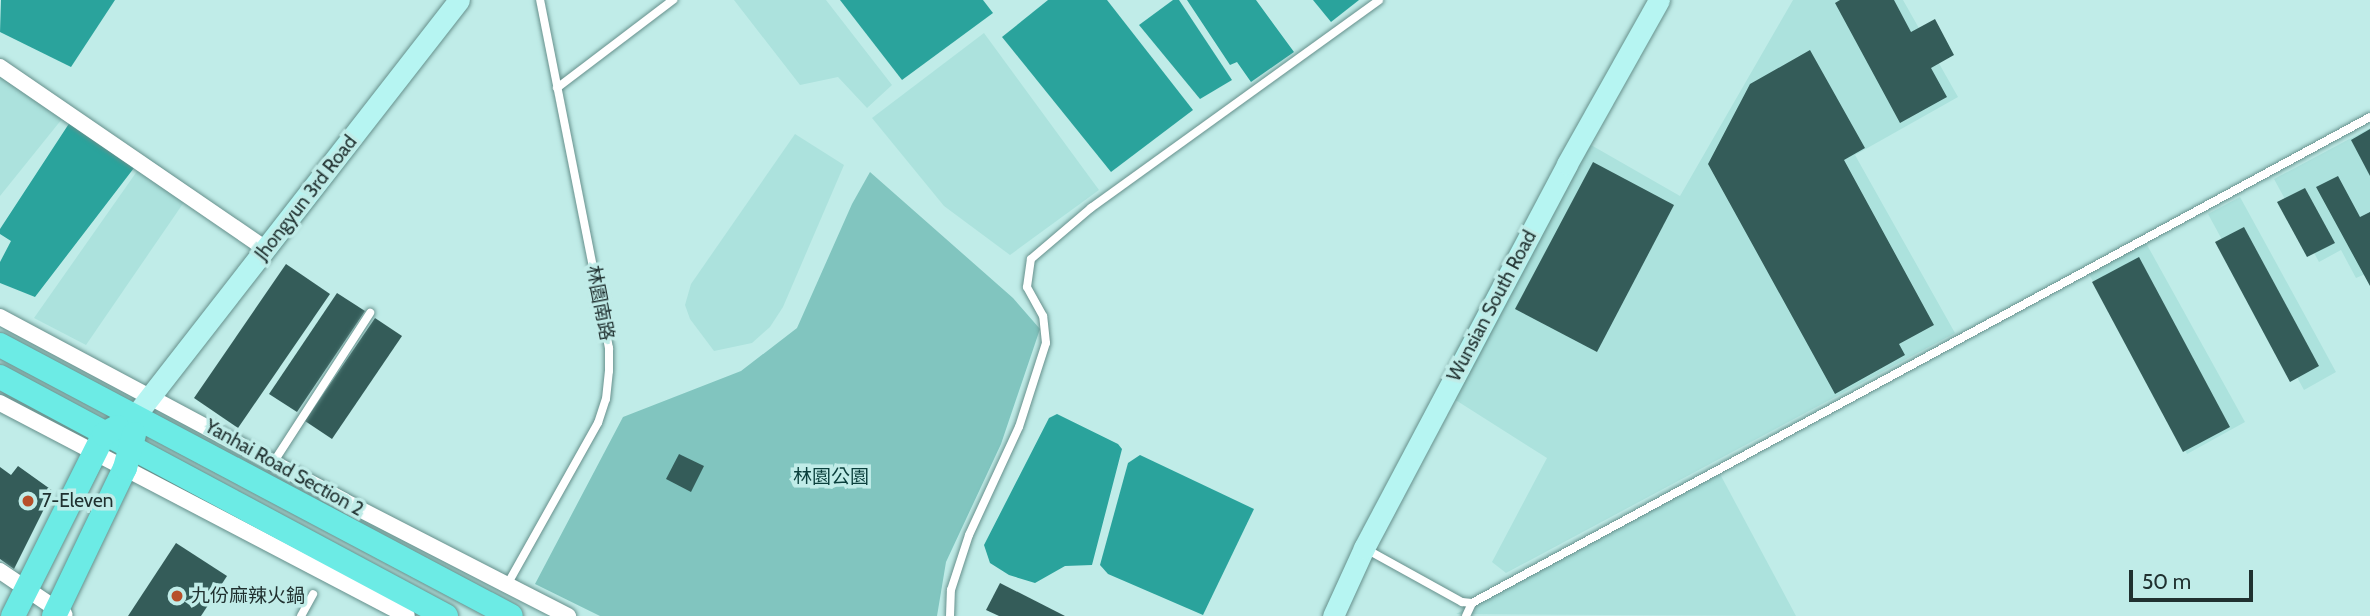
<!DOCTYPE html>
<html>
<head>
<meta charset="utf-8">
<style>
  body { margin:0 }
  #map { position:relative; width:2370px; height:616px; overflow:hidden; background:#c0ece8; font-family:Cabin,"Noto Sans TC",sans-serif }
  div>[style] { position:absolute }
  .built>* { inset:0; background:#ace2dd }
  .green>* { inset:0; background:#81c5bf }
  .water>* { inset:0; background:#2aa39c }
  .building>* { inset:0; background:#345c59 }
  .roads { filter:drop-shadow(0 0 2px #66908c) drop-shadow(0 0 2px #66908c) }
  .lane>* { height:8px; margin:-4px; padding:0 4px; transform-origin:4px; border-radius:4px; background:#fff }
  .street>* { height:16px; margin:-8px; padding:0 8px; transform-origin:8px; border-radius:8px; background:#fff }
  .secondary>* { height:21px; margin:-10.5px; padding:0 10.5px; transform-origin:10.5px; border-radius:10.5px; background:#b6f5f2 }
  .primary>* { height:24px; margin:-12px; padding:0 12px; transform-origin:12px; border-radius:12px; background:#6cebe5 }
  .dots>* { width:19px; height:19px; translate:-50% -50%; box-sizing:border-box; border:4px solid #c0ece8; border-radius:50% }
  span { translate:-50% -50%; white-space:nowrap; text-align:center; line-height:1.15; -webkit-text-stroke:7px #c0ece8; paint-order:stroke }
  .street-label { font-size:19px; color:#203130 }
  .park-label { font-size:19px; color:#0b403d }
  .poi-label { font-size:19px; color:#203130 }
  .left { translate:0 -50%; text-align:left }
  .scale { position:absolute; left:2129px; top:570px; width:124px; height:32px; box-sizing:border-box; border:4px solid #203130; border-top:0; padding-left:9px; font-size:21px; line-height:24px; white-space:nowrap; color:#203130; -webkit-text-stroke:5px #c0ece8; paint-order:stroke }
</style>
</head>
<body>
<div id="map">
  <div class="built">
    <i style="clip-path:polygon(734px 0,826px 0,892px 85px,867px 108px,838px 77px,800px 85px)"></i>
    <i style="clip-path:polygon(1793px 0,1903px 0,1958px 97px,1855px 155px,1955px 333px,1506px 573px,1492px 562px,1547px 458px,1443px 392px,1584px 141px,1680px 196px)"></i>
    <i style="clip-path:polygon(984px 33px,1099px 190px,1010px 255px,944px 206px,872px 118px)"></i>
    <i style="clip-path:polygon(0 63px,70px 109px,0 196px)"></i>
    <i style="clip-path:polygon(2370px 128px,2370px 272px,2356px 278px,2341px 250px,2319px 262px,2274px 179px)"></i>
    <i style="clip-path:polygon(795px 134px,844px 165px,783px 307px,770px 327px,752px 343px,714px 351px,690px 319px,685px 305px,691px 284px)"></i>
    <i style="clip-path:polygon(147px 157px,193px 189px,86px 345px,34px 318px)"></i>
    <i style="clip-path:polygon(2240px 197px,2336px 372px,2304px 390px,2208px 214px)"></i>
    <i style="clip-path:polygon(2146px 243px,2245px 422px,2187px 454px,2089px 274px)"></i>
    <i style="clip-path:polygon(1720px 474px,1796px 616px,1456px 614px)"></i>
  </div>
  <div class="green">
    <i style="clip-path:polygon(870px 172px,1013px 298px,1040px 329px,1001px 444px,946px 562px,937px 616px,600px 616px,535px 584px,623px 417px,741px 371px,797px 328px,852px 204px)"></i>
  </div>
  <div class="water">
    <i style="clip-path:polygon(115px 0,71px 67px,0 32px,1px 0)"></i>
    <i style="clip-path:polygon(840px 0,983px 0,993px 13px,902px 80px)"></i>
    <i style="clip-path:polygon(1048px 0,1107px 0,1193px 110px,1111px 172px,1002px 37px)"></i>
    <i style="clip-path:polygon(1173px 0,1179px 0,1232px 80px,1200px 99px,1139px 25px)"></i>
    <i style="clip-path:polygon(1187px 0,1256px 0,1294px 52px,1251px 82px,1237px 62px,1230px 65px)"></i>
    <i style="clip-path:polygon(1313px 0,1359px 0,1331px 22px)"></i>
    <i style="clip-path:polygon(72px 119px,137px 164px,35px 297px,0 283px,0 262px,11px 241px,0 234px,0 229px)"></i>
    <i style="clip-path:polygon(1057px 414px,1118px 444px,1122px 449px,1092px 565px,1065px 566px,1035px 583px,1009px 575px,990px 563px,984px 545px,1049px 418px)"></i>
    <i style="clip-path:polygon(1140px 455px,1254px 509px,1203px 615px,1108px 574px,1100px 565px,1128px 463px)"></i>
  </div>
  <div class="building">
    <i style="clip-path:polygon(1840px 0,1894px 0,1911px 32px,1935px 19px,1954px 55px,1931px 68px,1947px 97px,1900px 123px,1835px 3px)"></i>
    <i style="clip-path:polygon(1810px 50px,1865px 148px,1844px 160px,1934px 325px,1899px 344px,1905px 355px,1835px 394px,1708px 164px,1750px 84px)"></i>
    <i style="clip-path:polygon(2370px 129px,2370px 176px,2351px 140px)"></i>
    <i style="clip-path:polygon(1593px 162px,1674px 205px,1597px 352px,1515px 309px)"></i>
    <i style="clip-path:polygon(2338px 176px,2360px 217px,2370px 212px,2370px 286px,2316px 187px)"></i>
    <i style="clip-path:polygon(2305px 188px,2335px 243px,2307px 257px,2277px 202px)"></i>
    <i style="clip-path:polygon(2244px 227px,2319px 366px,2290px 382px,2215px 242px)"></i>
    <i style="clip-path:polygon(2139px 257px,2230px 427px,2183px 452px,2092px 282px)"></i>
    <i style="clip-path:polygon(286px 264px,330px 294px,238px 428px,194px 398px)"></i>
    <i style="clip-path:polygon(337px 293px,365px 311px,297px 412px,269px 394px)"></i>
    <i style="clip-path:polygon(375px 318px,402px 336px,332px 439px,305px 421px)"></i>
    <i style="clip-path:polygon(679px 454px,704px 466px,691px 492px,666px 479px)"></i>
    <i style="clip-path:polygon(18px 466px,53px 491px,14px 569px,0 559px,0 467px,11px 475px)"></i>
    <i style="clip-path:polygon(176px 543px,227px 576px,201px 616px,128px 616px)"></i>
    <i style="clip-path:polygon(1000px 583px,1065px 616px,999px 616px,986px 610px)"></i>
  </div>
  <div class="roads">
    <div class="lane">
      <i style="left:557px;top:88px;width:146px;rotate:-37.2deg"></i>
      <i style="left:273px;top:463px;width:179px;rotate:-57.1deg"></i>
      <i style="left:1366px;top:549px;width:110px;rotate:28.9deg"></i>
      <i style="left:1462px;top:602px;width:10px;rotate:6deg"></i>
      <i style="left:1472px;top:603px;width:1021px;rotate:-28.42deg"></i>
      <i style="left:507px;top:585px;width:186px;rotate:-60.7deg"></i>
      <i style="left:598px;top:423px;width:25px;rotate:-72deg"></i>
      <i style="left:606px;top:399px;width:28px;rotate:-84deg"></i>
      <i style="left:609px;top:371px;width:23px;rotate:-90deg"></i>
      <i style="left:609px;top:348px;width:355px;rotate:-101.2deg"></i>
      <i style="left:301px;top:616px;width:25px;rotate:-61deg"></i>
      <i style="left:950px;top:616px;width:26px;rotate:-88deg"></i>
      <i style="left:951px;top:590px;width:58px;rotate:-71.9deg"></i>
      <i style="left:969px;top:535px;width:119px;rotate:-65.2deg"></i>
      <i style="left:1019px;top:427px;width:88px;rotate:-72.2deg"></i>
      <i style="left:1046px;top:343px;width:27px;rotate:-96deg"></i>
      <i style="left:1043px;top:316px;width:33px;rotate:-119deg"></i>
      <i style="left:1027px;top:287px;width:28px;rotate:-82deg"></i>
      <i style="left:1031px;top:259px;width:79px;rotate:-40.4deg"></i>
      <i style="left:1091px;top:208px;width:355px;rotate:-35.8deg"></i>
      <i style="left:1466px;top:616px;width:14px;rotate:-65deg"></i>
    </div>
    <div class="street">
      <i style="left:0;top:67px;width:322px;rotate:34.4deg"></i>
      <i style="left:0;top:317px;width:390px;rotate:28.1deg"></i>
      <i style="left:344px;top:501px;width:252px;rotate:27.2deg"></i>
      <i style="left:0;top:403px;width:459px;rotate:27.6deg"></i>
      <i style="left:0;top:571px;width:78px;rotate:34.1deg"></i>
    </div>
    <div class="secondary">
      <i style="left:135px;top:416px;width:527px;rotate:-52.09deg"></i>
      <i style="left:1333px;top:616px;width:75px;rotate:-65.5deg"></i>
      <i style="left:1364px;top:548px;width:434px;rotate:-62.1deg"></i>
      <i style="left:1567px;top:164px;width:188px;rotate:-60.7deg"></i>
    </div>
    <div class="primary">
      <i style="left:0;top:345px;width:578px;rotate:27.94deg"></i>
      <i style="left:0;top:377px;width:506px;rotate:28.19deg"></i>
      <i style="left:13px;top:616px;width:203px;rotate:-63.4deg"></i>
      <i style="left:104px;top:434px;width:15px;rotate:-28deg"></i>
      <i style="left:54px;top:616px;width:164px;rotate:-64.4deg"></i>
      <i style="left:125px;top:468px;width:35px;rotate:-75deg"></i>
    </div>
  </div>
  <div class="dots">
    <i style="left:28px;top:501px;background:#b74f2a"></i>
    <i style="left:177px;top:596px;background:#b74f2a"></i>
  </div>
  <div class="street-label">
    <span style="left:306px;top:198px;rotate:-52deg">Jhongyun 3rd Road</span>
    <span style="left:600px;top:303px;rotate:79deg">林園南路</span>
    <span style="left:1492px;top:306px;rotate:-62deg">Wunsian South Road</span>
    <span style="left:284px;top:468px;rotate:29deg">Yanhai Road Section 2</span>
  </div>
  <div class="park-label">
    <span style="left:831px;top:477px">林園公園</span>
  </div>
  <div class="poi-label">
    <span class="left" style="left:42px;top:501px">7-Eleven</span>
    <span class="left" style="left:191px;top:596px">九份麻辣火鍋</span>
  </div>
  <div class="scale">50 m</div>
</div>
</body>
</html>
